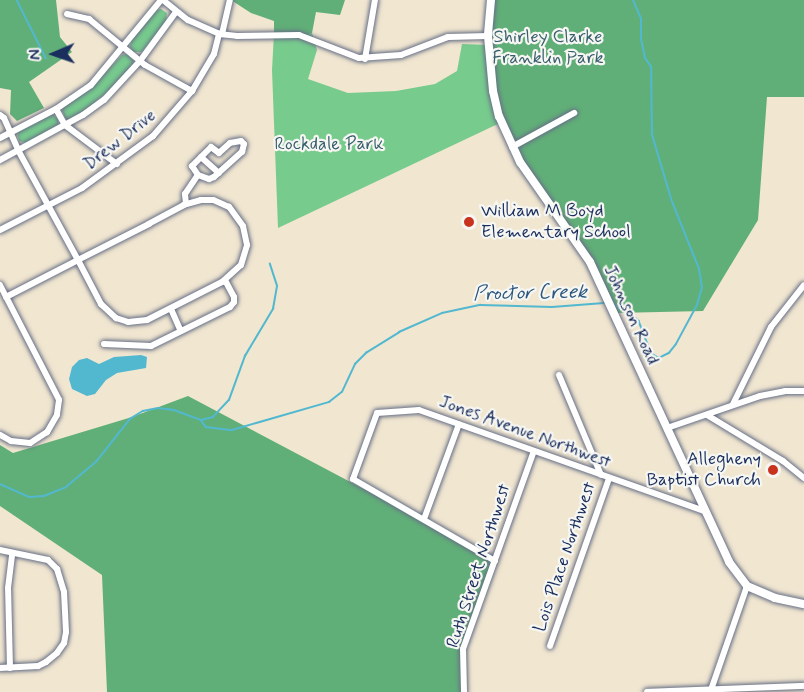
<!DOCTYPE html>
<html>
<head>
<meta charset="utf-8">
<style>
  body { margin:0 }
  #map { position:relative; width:804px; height:692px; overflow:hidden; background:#f1e6d0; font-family:Mynerve,sans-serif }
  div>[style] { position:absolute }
  .green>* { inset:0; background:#77cb8d }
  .forest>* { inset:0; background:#61af78 }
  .water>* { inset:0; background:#52b8d0 }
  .stream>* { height:1.5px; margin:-0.75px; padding:0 0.75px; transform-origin:0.75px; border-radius:0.75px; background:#52b8d0 }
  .roads { filter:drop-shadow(0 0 2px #666f86) drop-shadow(0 0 2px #666f86) }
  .minor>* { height:6px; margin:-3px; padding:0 3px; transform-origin:3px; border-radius:3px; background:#fff }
  .tertiary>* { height:8px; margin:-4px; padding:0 4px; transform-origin:4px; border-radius:4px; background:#fff }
  .dots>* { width:16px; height:16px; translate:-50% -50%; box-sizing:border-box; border:3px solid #f6f6f2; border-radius:50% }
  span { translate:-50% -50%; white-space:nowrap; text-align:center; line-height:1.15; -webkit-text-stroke:4.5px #f6f6f2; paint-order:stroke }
  .park-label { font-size:18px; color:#375e6c }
  .street-label { font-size:18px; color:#1b2f5e }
  .poi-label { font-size:18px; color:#1b2f5e }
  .left { translate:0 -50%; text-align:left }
  .right { translate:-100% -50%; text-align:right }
  .water-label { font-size:20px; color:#2c5880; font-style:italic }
  .north { position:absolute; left:24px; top:24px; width:60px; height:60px; -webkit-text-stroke:4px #f6f6f2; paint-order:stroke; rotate:268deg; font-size:16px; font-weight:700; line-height:24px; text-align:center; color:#1b2f5e }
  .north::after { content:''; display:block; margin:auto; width:21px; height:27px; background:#1b2f5e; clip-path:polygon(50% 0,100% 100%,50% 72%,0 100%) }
</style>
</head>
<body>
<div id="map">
  <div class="green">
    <i style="clip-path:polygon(161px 9px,167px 13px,166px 21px,142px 52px,133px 52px,130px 47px,131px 41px,156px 10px)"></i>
    <i style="clip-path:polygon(274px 33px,303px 36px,312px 33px,317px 50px,308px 79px,348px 93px,396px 91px,435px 84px,457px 71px,462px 44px,488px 45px,502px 122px,278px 228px,272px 70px)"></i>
    <i style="clip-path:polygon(127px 54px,133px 60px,133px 64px,112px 88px,83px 112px,69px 120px,65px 118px,62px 110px,64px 106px,91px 88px,122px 55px)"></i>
    <i style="clip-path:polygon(52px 114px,58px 119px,58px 126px,26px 143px,19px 141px,17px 132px)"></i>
  </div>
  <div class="forest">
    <i style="clip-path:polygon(0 0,56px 0,60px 37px,72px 52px,29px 82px,44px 108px,17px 121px,10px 114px,11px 90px,0 88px)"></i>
    <i style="clip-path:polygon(231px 0,345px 0,340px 15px,316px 12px,312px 33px,304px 36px,274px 33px,274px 21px,251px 13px)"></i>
    <i style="clip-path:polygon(493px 0,804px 0,804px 97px,767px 97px,758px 220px,703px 311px,616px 313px,600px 280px,510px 143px,488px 67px)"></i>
    <i style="clip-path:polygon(188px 396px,496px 559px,464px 650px,465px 692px,107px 692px,102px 575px,0 506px,0 445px,13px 453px,132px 417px)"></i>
  </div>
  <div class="water">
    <i style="clip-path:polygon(141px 355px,147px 357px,146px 368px,117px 373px,106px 380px,95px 394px,87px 396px,72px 389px,69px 379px,72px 367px,79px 360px,87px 358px,99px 364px,114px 357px)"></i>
  </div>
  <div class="stream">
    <i style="left:17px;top:0;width:65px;rotate:63.4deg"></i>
    <i style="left:612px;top:304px;width:17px;rotate:24deg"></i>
    <i style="left:628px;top:311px;width:15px;rotate:42deg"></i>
    <i style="left:639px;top:321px;width:34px;rotate:69deg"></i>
    <i style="left:651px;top:353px;width:9px;rotate:32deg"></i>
    <i style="left:659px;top:358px;width:11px;rotate:-27deg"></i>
    <i style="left:669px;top:353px;width:11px;rotate:-52deg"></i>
    <i style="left:676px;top:344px;width:44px;rotate:-61.7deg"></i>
    <i style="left:697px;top:305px;width:18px;rotate:-74deg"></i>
    <i style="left:702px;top:288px;width:19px;rotate:-99deg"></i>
    <i style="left:699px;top:269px;width:72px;rotate:-111.9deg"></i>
    <i style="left:672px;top:202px;width:70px;rotate:-106.6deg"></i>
    <i style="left:652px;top:135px;width:68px;rotate:-90.8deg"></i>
    <i style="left:651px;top:67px;width:11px;rotate:-124deg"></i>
    <i style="left:645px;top:58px;width:19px;rotate:-102deg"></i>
    <i style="left:641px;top:39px;width:20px;rotate:-90deg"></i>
    <i style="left:641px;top:19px;width:21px;rotate:-113deg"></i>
    <i style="left:201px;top:420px;width:12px;rotate:-14deg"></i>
    <i style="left:213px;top:417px;width:23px;rotate:-47deg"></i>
    <i style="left:229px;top:400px;width:47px;rotate:-70deg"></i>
    <i style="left:245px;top:356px;width:55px;rotate:-59.2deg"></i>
    <i style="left:273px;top:309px;width:23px;rotate:-80deg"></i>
    <i style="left:277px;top:286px;width:23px;rotate:-108deg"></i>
    <i style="left:0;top:484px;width:32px;rotate:24deg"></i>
    <i style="left:29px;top:497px;width:15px;rotate:-4deg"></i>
    <i style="left:44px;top:496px;width:24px;rotate:-22deg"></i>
    <i style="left:66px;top:487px;width:39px;rotate:-40deg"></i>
    <i style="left:96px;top:462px;width:55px;rotate:-51.7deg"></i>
    <i style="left:130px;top:419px;width:15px;rotate:-32deg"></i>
    <i style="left:143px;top:411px;width:15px;rotate:-11deg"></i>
    <i style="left:158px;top:408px;width:16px;rotate:7deg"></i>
    <i style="left:174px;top:410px;width:29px;rotate:20deg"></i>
    <i style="left:201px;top:420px;width:9px;rotate:54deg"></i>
    <i style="left:206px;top:427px;width:26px;rotate:7deg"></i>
    <i style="left:232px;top:430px;width:101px;rotate:-16.1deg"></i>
    <i style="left:329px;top:402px;width:16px;rotate:-38deg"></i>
    <i style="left:342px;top:392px;width:31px;rotate:-65deg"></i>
    <i style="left:355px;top:364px;width:16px;rotate:-45deg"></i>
    <i style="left:366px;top:353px;width:39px;rotate:-32deg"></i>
    <i style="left:399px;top:332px;width:47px;rotate:-23.8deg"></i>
    <i style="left:442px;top:313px;width:39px;rotate:-12deg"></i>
    <i style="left:480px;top:305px;width:72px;rotate:1.6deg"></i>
    <i style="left:552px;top:307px;width:52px;rotate:-4.4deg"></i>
  </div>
  <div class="roads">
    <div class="minor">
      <i style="left:163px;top:0;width:32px;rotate:39deg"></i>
      <i style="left:188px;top:20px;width:34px;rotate:24deg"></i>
      <i style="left:219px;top:34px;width:18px;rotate:6deg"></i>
      <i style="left:237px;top:36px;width:62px;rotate:-0.9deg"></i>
      <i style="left:299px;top:35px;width:64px;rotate:21deg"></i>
      <i style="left:359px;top:58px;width:42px;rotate:-4.1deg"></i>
      <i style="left:401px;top:55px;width:50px;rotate:-21deg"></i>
      <i style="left:448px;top:37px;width:40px;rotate:-1.4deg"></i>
      <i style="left:67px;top:14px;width:23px;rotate:13deg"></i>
      <i style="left:89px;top:19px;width:72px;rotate:39.4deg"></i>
      <i style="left:145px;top:65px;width:54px;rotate:29deg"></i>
      <i style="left:222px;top:34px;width:35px;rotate:-77deg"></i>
      <i style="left:365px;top:59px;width:60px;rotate:-80.4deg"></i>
      <i style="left:56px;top:109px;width:18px;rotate:61deg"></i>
      <i style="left:65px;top:125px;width:65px;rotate:36.9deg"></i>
      <i style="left:0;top:115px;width:5px;rotate:37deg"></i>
      <i style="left:4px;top:118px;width:35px;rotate:66deg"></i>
      <i style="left:18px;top:150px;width:125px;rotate:61.4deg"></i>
      <i style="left:78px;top:260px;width:50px;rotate:62.4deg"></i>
      <i style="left:101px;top:304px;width:21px;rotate:43deg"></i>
      <i style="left:116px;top:318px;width:13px;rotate:18deg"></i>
      <i style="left:128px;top:322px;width:19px;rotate:-6deg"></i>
      <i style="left:147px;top:320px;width:84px;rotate:-26.9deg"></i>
      <i style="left:222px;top:282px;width:25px;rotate:-42deg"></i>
      <i style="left:241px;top:265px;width:21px;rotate:-73deg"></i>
      <i style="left:247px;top:245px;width:19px;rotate:-102deg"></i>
      <i style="left:243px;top:226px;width:24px;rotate:-126deg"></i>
      <i style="left:229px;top:207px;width:17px;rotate:-156deg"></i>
      <i style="left:213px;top:200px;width:12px;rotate:180deg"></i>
      <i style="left:201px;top:200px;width:18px;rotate:164deg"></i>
      <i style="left:184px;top:205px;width:40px;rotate:152deg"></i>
      <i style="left:149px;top:224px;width:80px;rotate:153.1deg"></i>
      <i style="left:78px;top:260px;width:81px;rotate:152.8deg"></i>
      <i style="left:0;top:138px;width:63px;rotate:-27.4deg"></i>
      <i style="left:56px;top:109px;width:42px;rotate:-34.4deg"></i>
      <i style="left:91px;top:85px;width:110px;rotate:-50.5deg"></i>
      <i style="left:512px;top:147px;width:71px;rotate:-28.7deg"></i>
      <i style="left:201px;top:157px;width:24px;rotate:42deg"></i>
      <i style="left:0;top:160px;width:94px;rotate:-28.5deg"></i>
      <i style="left:83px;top:115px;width:26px;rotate:-36deg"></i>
      <i style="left:104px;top:100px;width:53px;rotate:-47.3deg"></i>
      <i style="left:140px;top:61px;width:61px;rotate:-53.7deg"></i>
      <i style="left:186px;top:204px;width:10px;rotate:-96deg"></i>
      <i style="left:185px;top:194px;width:23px;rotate:-56deg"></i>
      <i style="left:198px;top:175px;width:12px;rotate:20deg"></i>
      <i style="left:209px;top:179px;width:5px;rotate:-22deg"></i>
      <i style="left:214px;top:177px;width:38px;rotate:-42deg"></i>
      <i style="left:242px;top:152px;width:8px;rotate:-76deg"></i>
      <i style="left:244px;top:144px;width:4px;rotate:-135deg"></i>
      <i style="left:241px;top:141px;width:11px;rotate:170deg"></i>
      <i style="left:230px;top:143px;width:15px;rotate:138deg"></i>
      <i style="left:219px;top:153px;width:10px;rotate:-143deg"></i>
      <i style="left:211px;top:147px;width:27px;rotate:135deg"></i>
      <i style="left:192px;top:166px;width:11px;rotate:56deg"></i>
      <i style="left:0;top:230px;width:92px;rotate:-27.1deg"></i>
      <i style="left:82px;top:188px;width:88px;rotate:-36.2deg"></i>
      <i style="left:153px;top:136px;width:60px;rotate:-49.1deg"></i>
      <i style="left:192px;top:91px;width:43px;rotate:-59.3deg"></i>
      <i style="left:214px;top:54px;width:21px;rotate:-76deg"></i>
      <i style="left:0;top:285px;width:129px;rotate:62.8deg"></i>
      <i style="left:59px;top:400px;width:15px;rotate:98deg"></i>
      <i style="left:57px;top:415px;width:20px;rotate:120deg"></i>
      <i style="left:47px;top:432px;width:20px;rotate:147deg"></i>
      <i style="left:30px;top:443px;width:19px;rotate:-174deg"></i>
      <i style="left:11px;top:441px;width:13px;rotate:-151deg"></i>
      <i style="left:171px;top:309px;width:24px;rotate:66deg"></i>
      <i style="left:104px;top:344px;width:47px;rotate:2.4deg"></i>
      <i style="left:151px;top:346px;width:88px;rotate:-26.3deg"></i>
      <i style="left:230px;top:307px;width:6px;rotate:-51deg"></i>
      <i style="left:234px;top:302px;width:5px;rotate:-90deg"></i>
      <i style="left:234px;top:297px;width:19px;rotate:-118deg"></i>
      <i style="left:559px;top:375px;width:108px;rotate:67.2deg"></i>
      <i style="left:733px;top:404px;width:86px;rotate:-63.7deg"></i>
      <i style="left:771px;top:327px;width:53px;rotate:-51.8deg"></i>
      <i style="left:707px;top:415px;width:89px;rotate:31.2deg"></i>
      <i style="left:783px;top:461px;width:27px;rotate:39deg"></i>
      <i style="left:667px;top:428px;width:98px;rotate:-19deg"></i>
      <i style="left:760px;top:396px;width:25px;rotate:-11deg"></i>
      <i style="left:785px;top:391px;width:19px"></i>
      <i style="left:424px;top:519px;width:101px;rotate:-69.8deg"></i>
      <i style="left:0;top:550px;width:49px;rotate:11.8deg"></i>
      <i style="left:48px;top:560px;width:13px;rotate:45deg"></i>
      <i style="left:57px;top:569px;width:24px;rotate:73deg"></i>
      <i style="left:64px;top:592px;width:40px;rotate:87.1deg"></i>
      <i style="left:66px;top:632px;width:11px;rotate:100deg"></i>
      <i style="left:64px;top:643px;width:12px;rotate:125deg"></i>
      <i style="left:57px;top:653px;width:14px;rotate:141deg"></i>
      <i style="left:46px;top:662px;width:9px;rotate:153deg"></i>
      <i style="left:38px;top:666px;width:38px;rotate:177deg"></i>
      <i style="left:495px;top:561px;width:164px;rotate:-150deg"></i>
      <i style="left:353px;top:479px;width:70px;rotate:-70deg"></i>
      <i style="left:377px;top:413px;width:42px;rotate:-4.1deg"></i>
      <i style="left:419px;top:410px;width:303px;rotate:19.5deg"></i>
      <i style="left:550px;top:646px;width:178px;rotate:-70.6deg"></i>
      <i style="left:10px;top:668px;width:80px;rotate:-91.4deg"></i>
      <i style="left:8px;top:588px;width:35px;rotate:-83deg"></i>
      <i style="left:711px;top:690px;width:110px;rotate:-70.9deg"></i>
      <i style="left:464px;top:692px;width:43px;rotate:-91.3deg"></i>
      <i style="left:463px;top:649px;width:210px;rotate:-70.3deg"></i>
      <i style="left:647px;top:692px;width:157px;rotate:-2.2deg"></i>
    </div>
    <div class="tertiary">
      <i style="left:491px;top:0;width:36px;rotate:95deg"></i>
      <i style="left:488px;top:36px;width:55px;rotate:84.8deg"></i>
      <i style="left:493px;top:91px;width:26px;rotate:77deg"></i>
      <i style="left:499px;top:116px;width:51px;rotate:65.5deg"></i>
      <i style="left:520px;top:162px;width:122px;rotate:55deg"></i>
      <i style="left:590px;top:262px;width:331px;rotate:65.1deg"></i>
      <i style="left:729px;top:562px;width:30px;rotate:53deg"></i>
      <i style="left:747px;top:586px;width:30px;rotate:23deg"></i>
      <i style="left:775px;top:598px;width:30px;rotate:12deg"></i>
    </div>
  </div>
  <div class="dots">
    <i style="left:469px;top:222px;background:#c8321e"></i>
    <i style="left:773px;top:470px;background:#c8321e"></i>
  </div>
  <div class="park-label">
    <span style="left:548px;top:48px">Shirley Clarke<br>Franklin Park</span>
    <span style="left:329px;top:144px">Rockdale Park</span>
  </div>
  <div class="street-label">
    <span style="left:120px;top:140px;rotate:-38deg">Drew Drive</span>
    <span style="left:631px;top:315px;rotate:65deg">Johnson Road</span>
    <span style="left:525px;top:432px;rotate:20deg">Jones Avenue Northwest</span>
    <span style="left:565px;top:557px;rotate:-71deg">Lois Place Northwest</span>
    <span style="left:479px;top:566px;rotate:-72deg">Ruth Street Northwest</span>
  </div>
  <div class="poi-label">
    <span class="left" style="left:481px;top:222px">William M Boyd<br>Elementary School</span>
    <span class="right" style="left:761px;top:470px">Allegheny<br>Baptist Church</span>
  </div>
  <div class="water-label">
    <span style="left:530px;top:293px;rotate:-1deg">Proctor Creek</span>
  </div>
  <div class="north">N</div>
</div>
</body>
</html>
